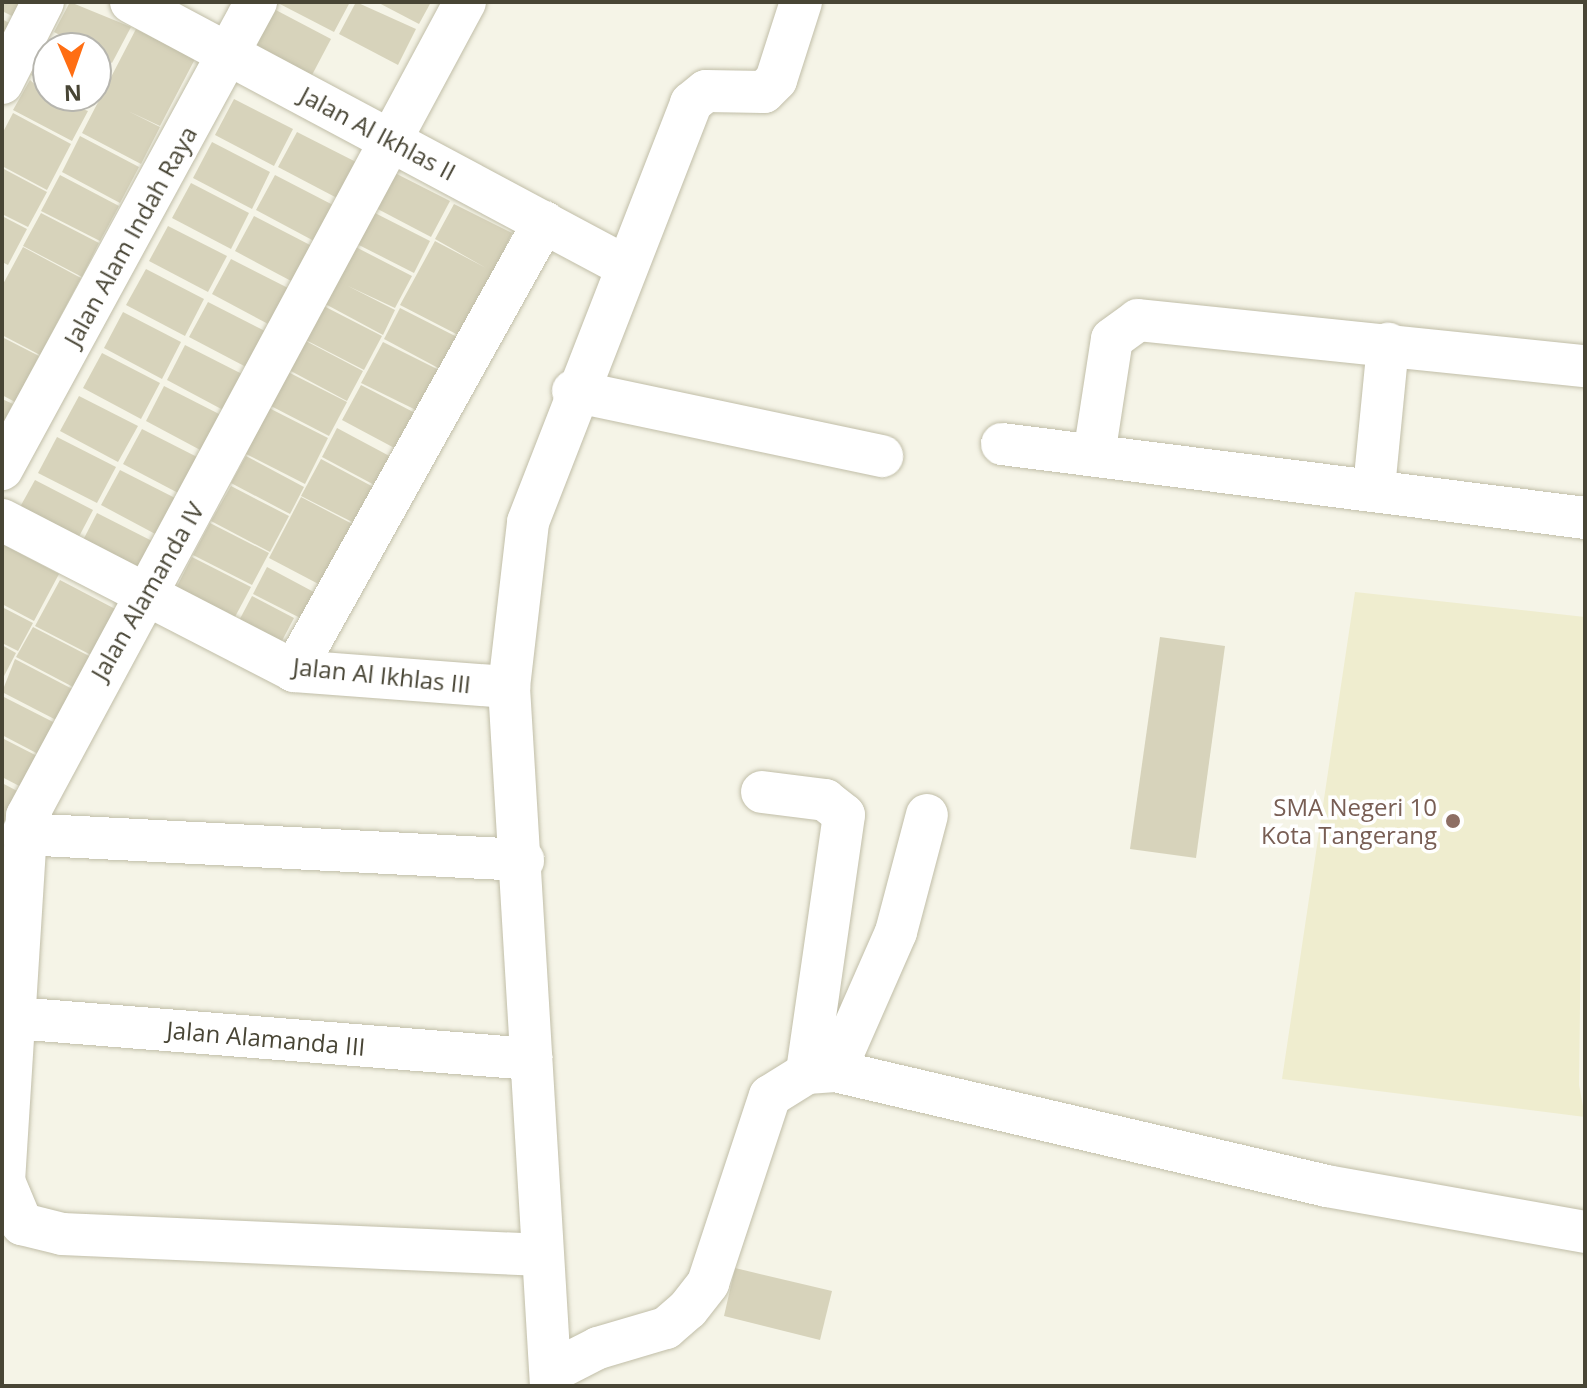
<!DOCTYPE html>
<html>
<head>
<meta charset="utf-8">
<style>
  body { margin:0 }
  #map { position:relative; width:1587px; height:1388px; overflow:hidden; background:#f5f4e7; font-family:"Open Sans",sans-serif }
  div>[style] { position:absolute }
  .education>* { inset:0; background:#efedcf }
  .building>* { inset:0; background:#d7d3bb }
  .roads { filter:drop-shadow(0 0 2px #c1bea8) drop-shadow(0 0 2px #c1bea8) }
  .street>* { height:42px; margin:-21px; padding:0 21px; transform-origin:21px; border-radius:21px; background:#fff }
  .dots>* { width:22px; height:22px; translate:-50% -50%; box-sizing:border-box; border:4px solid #fff; border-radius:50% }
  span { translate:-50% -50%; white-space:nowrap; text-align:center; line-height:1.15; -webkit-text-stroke:7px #fff; paint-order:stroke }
  .street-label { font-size:24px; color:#484535 }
  .education-label { font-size:24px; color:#785e54 }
  .right { translate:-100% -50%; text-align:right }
  .frame { position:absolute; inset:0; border:4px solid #484535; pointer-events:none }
  .north { position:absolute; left:32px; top:32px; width:80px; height:80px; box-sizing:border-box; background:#fff; border:2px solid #b6b5ae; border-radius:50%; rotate:178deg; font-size:22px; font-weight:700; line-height:32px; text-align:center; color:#484535 }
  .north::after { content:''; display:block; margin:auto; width:28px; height:36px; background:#ff6e13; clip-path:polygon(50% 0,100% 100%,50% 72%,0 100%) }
</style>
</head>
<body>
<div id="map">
  <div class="education">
    <i style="clip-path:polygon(1355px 592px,1585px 617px,1579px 1085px,1585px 1117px,1282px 1079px)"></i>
  </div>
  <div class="building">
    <i style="clip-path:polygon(2px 2px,31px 2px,22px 21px,2px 11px)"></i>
    <i style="clip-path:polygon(70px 2px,131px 27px,112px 63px,54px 32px)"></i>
    <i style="clip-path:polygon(276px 2px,350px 2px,334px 32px)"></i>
    <i style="clip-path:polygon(356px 2px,416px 29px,398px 65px,339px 34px)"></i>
    <i style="clip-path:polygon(377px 2px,431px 2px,419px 24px)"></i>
    <i style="clip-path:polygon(272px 8px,331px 39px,312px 75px,254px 45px)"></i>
    <i style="clip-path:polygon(2px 19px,18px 28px,2px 58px)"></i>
    <i style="clip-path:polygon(136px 29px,195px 59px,160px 126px,128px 111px,160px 127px,141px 164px,82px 133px)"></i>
    <i style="clip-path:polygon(51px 39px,67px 48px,48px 48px,48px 84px,31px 75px)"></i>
    <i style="clip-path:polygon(96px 63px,109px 70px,96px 94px)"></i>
    <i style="clip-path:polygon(30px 80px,48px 96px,88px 111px,72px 141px,13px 110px)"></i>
    <i style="clip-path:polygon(72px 96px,95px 96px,90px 106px)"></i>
    <i style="clip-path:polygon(234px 99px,293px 129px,274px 166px,215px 135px)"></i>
    <i style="clip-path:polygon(13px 113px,71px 144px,47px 190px,2px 166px,2px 134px)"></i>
    <i style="clip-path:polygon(297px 132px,356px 162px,337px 198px,278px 167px)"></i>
    <i style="clip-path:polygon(80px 136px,139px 167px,120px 203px,62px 172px)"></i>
    <i style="clip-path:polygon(212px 142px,270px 172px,252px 209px,193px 178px)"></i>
    <i style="clip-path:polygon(2px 168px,47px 192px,28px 227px,2px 214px)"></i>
    <i style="clip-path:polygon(391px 171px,450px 201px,431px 237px,372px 206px)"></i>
    <i style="clip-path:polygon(60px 175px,119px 206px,100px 241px,41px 211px)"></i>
    <i style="clip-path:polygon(275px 175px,333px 205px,314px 241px,256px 210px)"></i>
    <i style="clip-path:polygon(191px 183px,249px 213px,231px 249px,172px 218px)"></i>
    <i style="clip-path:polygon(454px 204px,512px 233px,464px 338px,400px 305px,435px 241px,486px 268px,435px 239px)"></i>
    <i style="clip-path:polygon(371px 211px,430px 241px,414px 273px,355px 243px)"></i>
    <i style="clip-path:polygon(41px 213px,99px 243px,82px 277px,23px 246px)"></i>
    <i style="clip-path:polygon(2px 216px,27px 229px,8px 265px,2px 262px)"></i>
    <i style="clip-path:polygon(254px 216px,312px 246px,293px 282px,235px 251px)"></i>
    <i style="clip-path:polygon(168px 226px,227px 256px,208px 292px,149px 261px)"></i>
    <i style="clip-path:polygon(346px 242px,412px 276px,395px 308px,348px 286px,395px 310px,383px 335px,316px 299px)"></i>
    <i style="clip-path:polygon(23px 247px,81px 278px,40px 355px,2px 335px,2px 286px)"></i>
    <i style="clip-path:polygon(231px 259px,290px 289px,270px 325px,212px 294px)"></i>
    <i style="clip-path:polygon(146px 269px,204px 299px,185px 336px,126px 305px)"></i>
    <i style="clip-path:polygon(314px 301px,382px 336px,364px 370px,296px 335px)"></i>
    <i style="clip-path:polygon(208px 302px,267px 332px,248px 368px,189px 337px)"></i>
    <i style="clip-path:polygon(400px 308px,459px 338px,442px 370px,384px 339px)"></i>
    <i style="clip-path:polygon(123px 312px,181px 342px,162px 379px,104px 348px)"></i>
    <i style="clip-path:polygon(2px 337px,39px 356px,15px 402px,2px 395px)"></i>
    <i style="clip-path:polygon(304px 340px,363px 371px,347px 401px,289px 370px)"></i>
    <i style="clip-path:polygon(383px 342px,441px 371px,420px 412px,361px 383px)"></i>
    <i style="clip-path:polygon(185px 345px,244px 375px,225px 411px,167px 380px)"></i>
    <i style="clip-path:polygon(102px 353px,160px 383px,141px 419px,83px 388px)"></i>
    <i style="clip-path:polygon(288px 372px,347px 402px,329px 436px,271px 406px)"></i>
    <i style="clip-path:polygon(361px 385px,419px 415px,400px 451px,342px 420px)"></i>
    <i style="clip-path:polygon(164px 386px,223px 416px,204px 452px,146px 421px)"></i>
    <i style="clip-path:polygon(79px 396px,138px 426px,118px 462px,60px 431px)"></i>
    <i style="clip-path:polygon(2px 399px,13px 404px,2px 425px)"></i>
    <i style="clip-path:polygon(269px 408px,328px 438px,305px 484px,246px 454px)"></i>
    <i style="clip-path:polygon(337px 428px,395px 459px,380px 488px,322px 457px)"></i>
    <i style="clip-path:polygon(142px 429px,201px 459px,182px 495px,123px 464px)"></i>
    <i style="clip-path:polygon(57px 437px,116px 467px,97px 503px,38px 473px)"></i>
    <i style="clip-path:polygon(246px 456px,304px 487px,290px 514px,231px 483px)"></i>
    <i style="clip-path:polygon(321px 459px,379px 490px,360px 526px,301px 496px)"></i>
    <i style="clip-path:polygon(120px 470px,179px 500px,159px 536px,101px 505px)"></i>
    <i style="clip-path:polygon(35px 480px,93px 510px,74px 546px,15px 516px)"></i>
    <i style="clip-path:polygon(231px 486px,289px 516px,270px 552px,211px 521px)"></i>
    <i style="clip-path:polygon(301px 497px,360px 528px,328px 589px,269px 558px)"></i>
    <i style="clip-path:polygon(97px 513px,156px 543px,137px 579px,79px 548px)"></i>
    <i style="clip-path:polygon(210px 523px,269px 553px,252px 585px,193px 555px)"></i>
    <i style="clip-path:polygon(2px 544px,59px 574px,34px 621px,2px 604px)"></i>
    <i style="clip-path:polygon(192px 557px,251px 587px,229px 628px,171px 598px)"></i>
    <i style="clip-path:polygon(267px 567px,325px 598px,312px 624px,253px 594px)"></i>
    <i style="clip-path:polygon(60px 580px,119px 611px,95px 657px,35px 626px)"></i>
    <i style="clip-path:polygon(252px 596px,294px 618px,275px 654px,233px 632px)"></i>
    <i style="clip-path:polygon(2px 607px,33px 623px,18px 651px,2px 643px)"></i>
    <i style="clip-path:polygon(33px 627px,91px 657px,75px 688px,16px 657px)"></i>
    <i style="clip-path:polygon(1160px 637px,1225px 646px,1196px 858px,1130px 849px)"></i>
    <i style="clip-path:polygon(2px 645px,16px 653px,2px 680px)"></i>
    <i style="clip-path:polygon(15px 659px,78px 692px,62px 723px,2px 692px)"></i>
    <i style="clip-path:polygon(2px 696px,59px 725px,42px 756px,2px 735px)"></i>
    <i style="clip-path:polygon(2px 738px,41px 758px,25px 789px,2px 777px)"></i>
    <i style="clip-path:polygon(2px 783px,21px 793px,5px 824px,2px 822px)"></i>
    <i style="clip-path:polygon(735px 1268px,832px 1291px,820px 1340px,724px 1316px)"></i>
  </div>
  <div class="roads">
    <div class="street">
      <i style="left:131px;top:2px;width:558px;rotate:28.13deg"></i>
      <i style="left:465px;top:2px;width:924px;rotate:118.28deg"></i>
      <i style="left:27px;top:816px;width:366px;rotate:93.6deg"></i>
      <i style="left:4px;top:1181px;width:47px;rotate:67.3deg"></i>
      <i style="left:22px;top:1224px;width:41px;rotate:14deg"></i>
      <i style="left:62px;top:1234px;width:476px;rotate:2.5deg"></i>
      <i style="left:2px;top:83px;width:91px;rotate:-63.2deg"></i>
      <i style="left:573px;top:391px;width:316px;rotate:11.9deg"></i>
      <i style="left:1002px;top:444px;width:588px;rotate:7.23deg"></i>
      <i style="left:1094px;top:455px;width:117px;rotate:-81.2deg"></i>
      <i style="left:1112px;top:339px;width:32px;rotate:-36deg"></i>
      <i style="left:1138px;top:320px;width:449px;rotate:5.9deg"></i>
      <i style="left:2px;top:469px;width:532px;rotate:-61.46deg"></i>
      <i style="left:1374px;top:488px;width:145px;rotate:-84.4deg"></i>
      <i style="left:2px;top:520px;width:329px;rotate:27.3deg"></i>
      <i style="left:294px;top:671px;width:216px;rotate:4.3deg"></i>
      <i style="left:294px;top:671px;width:514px;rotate:-60.89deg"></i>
      <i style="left:762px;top:792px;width:64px;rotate:7.2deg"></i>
      <i style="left:825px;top:800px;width:24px;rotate:38deg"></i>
      <i style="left:844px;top:815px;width:261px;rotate:98.2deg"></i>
      <i style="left:22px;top:834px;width:502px;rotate:2.97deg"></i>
      <i style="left:2px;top:1017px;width:531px;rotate:4.54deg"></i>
      <i style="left:835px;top:1071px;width:152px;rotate:-66.3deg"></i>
      <i style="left:896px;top:932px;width:121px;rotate:-75.2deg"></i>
      <i style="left:551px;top:1372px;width:53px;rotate:-27.1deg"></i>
      <i style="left:598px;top:1348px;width:71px;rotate:-16.4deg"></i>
      <i style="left:666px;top:1328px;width:29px;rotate:-41deg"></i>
      <i style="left:688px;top:1309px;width:33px;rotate:-52deg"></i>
      <i style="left:708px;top:1283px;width:197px;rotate:-71.7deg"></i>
      <i style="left:770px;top:1096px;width:44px;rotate:-31.9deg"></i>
      <i style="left:807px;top:1073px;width:28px;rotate:-4deg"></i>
      <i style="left:835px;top:1071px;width:505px;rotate:13.16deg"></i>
      <i style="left:1327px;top:1186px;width:262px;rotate:10.1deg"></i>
      <i style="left:551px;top:1386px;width:700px;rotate:-93.44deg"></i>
      <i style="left:509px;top:687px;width:166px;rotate:-83.4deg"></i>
      <i style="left:528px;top:522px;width:450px;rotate:-68.7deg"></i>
      <i style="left:691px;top:103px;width:19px;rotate:-39deg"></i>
      <i style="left:706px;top:91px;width:58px;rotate:1deg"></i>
      <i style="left:764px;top:92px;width:17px;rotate:-45deg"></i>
      <i style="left:776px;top:80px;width:82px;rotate:-72.2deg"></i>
    </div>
  </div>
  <div class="dots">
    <i style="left:1453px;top:821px;background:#8d6e63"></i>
  </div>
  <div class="street-label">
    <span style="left:378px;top:133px;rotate:28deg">Jalan Al Ikhlas II</span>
    <span style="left:130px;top:236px;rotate:-61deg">Jalan Alam Indah Raya</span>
    <span style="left:147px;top:591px;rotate:-60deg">Jalan Alamanda IV</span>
    <span style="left:382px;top:675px;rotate:6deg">Jalan Al Ikhlas III</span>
    <span style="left:266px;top:1038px;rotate:5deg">Jalan Alamanda III</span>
  </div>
  <div class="education-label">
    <span class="right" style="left:1437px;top:821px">SMA Negeri 10<br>Kota Tangerang</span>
  </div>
  <div class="frame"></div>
  <div class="north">N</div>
</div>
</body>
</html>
